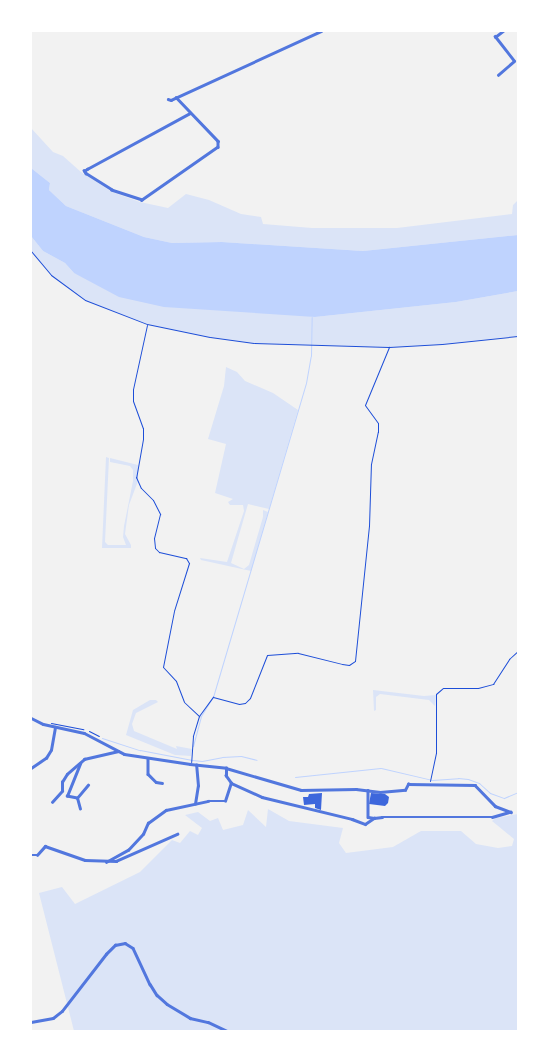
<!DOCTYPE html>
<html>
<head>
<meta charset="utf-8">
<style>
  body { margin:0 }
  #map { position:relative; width:549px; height:1062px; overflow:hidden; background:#f2f2f2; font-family:Bitter,serif }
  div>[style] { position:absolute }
  .green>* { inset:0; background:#dbe4f7 }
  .water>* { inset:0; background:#bfd3fe }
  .stream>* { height:1px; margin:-0.5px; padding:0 0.5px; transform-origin:0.5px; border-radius:0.5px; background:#bfd3fe }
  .building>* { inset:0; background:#3d67dc }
  .path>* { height:1px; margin:-0.5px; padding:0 0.5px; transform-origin:0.5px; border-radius:0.5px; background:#1d4ed8 }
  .minor>* { height:2.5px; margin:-1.25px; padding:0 1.25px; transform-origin:1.25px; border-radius:1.25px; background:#5277de }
  .tertiary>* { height:3px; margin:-1.5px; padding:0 1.5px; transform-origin:1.5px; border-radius:1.5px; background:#5277de }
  span { translate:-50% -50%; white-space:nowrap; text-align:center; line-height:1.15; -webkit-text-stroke:4px #fff; paint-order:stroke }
  .frame { position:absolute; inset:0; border:32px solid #fff; pointer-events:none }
</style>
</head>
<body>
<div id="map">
  <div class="green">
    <i style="clip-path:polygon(31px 128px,53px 152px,63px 156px,81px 172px,112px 192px,140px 202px,168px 208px,186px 194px,209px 200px,241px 214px,261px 217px,263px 224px,312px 228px,397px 228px,512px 214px,513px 205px,518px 200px,518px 235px,363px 251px,222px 242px,172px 243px,144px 237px,66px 206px,49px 190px,50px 183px,31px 168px)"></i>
    <i style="clip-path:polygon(31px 236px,43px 251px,65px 263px,74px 273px,315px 317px,456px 302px,518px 291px,518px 336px,442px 344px,389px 347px,254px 343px,210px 337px,147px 324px,85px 300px,51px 275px,31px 251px)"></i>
    <i style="clip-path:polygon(226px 367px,237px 372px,245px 381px,273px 393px,298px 410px,269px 509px,248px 504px,237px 542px,231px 563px,244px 569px,249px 565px,263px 517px,263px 510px,268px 512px,251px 571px,201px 560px,200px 558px,227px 562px,244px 511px,243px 505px,230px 505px,228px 502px,233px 499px,215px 493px,226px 444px,208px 439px,224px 386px)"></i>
    <i style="clip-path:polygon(106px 457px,109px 458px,105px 542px,108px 545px,126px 545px,123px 537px,124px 526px,133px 481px,133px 470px,130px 466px,110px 462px,110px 458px,138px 465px,138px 481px,129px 505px,125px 534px,131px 545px,131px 548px,102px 548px)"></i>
    <i style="clip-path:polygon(373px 690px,424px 696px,436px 695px,435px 706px,429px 700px,380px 694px,376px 697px,376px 710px,374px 711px)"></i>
    <i style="clip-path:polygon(150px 700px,156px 700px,158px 702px,136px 713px,132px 724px,134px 731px,177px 749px,176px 746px,192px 749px,191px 756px,175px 755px,126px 735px,133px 710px)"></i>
    <i style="clip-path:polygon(268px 809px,289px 821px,343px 828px,339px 843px,346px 853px,393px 847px,421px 831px,461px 831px,476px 844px,498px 848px,512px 846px,514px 839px,492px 821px,496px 818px,518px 814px,518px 1031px,74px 1031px,39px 893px,62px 887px,75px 904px,140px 872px,172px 840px,180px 843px,190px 831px,198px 835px,202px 828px,185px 815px,198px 812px,210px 821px,218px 818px,223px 830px,243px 825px,248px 810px,266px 827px)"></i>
  </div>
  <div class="water">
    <i style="clip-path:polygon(31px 168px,50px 183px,49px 190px,66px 206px,144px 237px,172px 243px,222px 242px,363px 251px,518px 235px,518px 291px,456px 302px,315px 317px,164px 307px,119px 297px,74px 273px,65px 263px,43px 251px,31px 236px)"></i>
  </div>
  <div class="stream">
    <i style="left:102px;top:738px;width:40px;rotate:18deg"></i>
    <i style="left:140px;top:750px;width:53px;rotate:10.9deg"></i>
    <i style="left:192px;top:760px;width:10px;rotate:6deg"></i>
    <i style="left:202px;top:761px;width:20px;rotate:-11deg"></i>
    <i style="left:222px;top:757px;width:19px;rotate:-3deg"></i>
    <i style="left:241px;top:756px;width:16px;rotate:14deg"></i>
    <i style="left:193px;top:746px;width:31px;rotate:-75deg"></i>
    <i style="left:201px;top:716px;width:22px;rotate:-58deg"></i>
    <i style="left:213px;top:697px;width:327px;rotate:-73.5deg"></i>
    <i style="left:306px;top:383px;width:27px;rotate:-80deg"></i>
    <i style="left:311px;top:356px;width:39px;rotate:-89deg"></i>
    <i style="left:295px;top:777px;width:86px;rotate:-6deg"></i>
    <i style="left:381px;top:768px;width:52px;rotate:13.2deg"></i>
    <i style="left:432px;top:780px;width:26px;rotate:-4deg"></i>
    <i style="left:458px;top:778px;width:10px;rotate:6deg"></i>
    <i style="left:468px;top:779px;width:12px;rotate:20deg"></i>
    <i style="left:479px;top:783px;width:15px;rotate:42deg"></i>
    <i style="left:490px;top:793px;width:15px;rotate:20deg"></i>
    <i style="left:504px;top:798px;width:15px;rotate:-23deg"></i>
  </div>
  <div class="building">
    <i style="clip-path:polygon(322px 793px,321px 810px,315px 808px,315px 804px,304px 805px,303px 797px,308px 797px,309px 794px)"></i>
    <i style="clip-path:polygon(371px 793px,385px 794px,389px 797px,388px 803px,385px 806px,369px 804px)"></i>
  </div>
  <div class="path">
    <i style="left:31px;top:251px;width:31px;rotate:50deg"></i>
    <i style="left:51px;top:275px;width:42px;rotate:36.3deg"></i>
    <i style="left:85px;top:300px;width:66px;rotate:21.2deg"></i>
    <i style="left:147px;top:324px;width:64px;rotate:11.7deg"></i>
    <i style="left:210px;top:337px;width:44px;rotate:7.8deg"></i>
    <i style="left:254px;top:343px;width:135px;rotate:1.7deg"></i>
    <i style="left:389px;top:347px;width:53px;rotate:-3.2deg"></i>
    <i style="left:442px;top:344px;width:76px;rotate:-6deg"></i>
    <i style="left:147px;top:325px;width:66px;rotate:102.3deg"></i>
    <i style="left:133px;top:389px;width:12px;rotate:90deg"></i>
    <i style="left:133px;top:401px;width:29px;rotate:70deg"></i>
    <i style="left:143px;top:428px;width:11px;rotate:90deg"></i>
    <i style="left:143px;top:439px;width:39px;rotate:100deg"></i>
    <i style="left:136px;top:477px;width:12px;rotate:66deg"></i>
    <i style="left:141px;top:488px;width:17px;rotate:45deg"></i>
    <i style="left:153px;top:500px;width:16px;rotate:63deg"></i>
    <i style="left:160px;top:514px;width:25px;rotate:104deg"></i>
    <i style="left:154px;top:538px;width:10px;rotate:84deg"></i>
    <i style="left:155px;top:548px;width:6px;rotate:45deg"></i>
    <i style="left:159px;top:552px;width:28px;rotate:13deg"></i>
    <i style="left:186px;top:558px;width:6px;rotate:59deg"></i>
    <i style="left:189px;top:563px;width:50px;rotate:107.4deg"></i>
    <i style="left:174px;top:611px;width:57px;rotate:101.1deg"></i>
    <i style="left:163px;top:667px;width:19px;rotate:47deg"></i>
    <i style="left:176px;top:681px;width:22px;rotate:69deg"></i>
    <i style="left:184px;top:702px;width:21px;rotate:43deg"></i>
    <i style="left:199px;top:716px;width:21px;rotate:107deg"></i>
    <i style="left:193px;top:736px;width:26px;rotate:94deg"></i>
    <i style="left:199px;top:716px;width:24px;rotate:-54deg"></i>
    <i style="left:213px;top:697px;width:27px;rotate:15deg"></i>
    <i style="left:239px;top:704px;width:6px;rotate:-9deg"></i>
    <i style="left:245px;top:703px;width:7px;rotate:-45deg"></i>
    <i style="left:250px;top:698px;width:46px;rotate:-68.4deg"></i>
    <i style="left:267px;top:655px;width:31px;rotate:-4deg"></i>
    <i style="left:298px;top:653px;width:45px;rotate:14deg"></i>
    <i style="left:342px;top:664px;width:7px;rotate:8deg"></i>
    <i style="left:349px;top:665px;width:7px;rotate:-34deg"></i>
    <i style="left:355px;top:661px;width:136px;rotate:-84.1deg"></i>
    <i style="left:369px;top:526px;width:62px;rotate:-88.2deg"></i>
    <i style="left:371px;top:464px;width:33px;rotate:-78deg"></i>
    <i style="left:378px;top:432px;width:9px;rotate:-90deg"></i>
    <i style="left:378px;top:423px;width:22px;rotate:-126deg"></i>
    <i style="left:365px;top:405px;width:63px;rotate:-67.5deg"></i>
    <i style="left:51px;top:723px;width:33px;rotate:11deg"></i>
    <i style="left:89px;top:731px;width:11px;rotate:27deg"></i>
    <i style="left:430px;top:781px;width:29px;rotate:-78deg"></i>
    <i style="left:436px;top:753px;width:59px;rotate:-90deg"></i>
    <i style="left:436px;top:694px;width:9px;rotate:-41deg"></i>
    <i style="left:443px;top:688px;width:35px"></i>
    <i style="left:478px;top:688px;width:16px;rotate:-15deg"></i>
    <i style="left:493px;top:684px;width:30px;rotate:-57deg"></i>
    <i style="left:509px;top:659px;width:12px;rotate:-42deg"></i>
  </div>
  <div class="minor">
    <i style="left:498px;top:75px;width:21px;rotate:-41deg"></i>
    <i style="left:514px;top:61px;width:31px;rotate:-128deg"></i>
    <i style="left:495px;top:37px;width:10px;rotate:-37deg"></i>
    <i style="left:176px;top:97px;width:61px;rotate:46.3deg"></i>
    <i style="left:218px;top:141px;width:6px;rotate:90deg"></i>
    <i style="left:218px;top:147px;width:93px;rotate:145.1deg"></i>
    <i style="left:142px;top:200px;width:32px;rotate:-162deg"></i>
    <i style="left:112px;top:190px;width:31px;rotate:-148deg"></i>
    <i style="left:86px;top:174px;width:4px;rotate:-124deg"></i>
    <i style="left:84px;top:171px;width:4px;rotate:-34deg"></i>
    <i style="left:87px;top:169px;width:117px;rotate:-28.5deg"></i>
    <i style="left:168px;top:99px;width:3px;rotate:18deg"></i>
    <i style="left:171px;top:100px;width:165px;rotate:-24.7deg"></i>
    <i style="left:148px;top:758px;width:16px;rotate:90deg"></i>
    <i style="left:148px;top:774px;width:11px;rotate:45deg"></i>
    <i style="left:156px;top:782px;width:6px;rotate:9deg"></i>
    <i style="left:190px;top:764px;width:36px;rotate:6deg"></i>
    <i style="left:226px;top:768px;width:78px;rotate:16.3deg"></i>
    <i style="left:301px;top:790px;width:55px;rotate:-1deg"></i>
    <i style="left:356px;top:789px;width:24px;rotate:7deg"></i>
    <i style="left:380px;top:792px;width:25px;rotate:-5deg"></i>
    <i style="left:405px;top:790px;width:7px;rotate:-63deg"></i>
    <i style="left:408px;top:784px;width:67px;rotate:0.9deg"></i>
    <i style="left:475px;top:785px;width:29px;rotate:46deg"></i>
    <i style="left:495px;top:806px;width:17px;rotate:21deg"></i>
    <i style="left:31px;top:768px;width:18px;rotate:-34deg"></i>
    <i style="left:46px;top:758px;width:9px;rotate:-58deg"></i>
    <i style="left:51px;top:750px;width:23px;rotate:-80deg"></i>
    <i style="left:231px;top:783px;width:34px;rotate:24deg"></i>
    <i style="left:262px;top:797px;width:93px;rotate:13.7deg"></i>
    <i style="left:352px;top:819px;width:14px;rotate:21deg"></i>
    <i style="left:365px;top:824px;width:11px;rotate:-34deg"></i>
    <i style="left:374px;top:818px;width:8px;rotate:-7deg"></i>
    <i style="left:382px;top:817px;width:110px"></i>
    <i style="left:492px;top:817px;width:19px;rotate:-16deg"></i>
    <i style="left:368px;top:790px;width:27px;rotate:90deg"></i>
    <i style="left:368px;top:817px;width:6px;rotate:9deg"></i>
    <i style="left:77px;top:798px;width:10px;rotate:-169deg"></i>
    <i style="left:67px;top:796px;width:35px;rotate:-68deg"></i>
    <i style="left:52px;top:802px;width:15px;rotate:-48deg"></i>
    <i style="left:62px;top:791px;width:9px;rotate:-90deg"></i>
    <i style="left:62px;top:782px;width:9px;rotate:-58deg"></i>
    <i style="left:67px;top:774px;width:23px;rotate:-41deg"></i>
    <i style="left:84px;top:759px;width:35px;rotate:-13deg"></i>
    <i style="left:195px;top:804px;width:18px;rotate:-81deg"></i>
    <i style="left:198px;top:786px;width:21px;rotate:-95deg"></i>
    <i style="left:80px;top:809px;width:11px;rotate:-105deg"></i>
    <i style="left:77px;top:798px;width:17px;rotate:-50deg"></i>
    <i style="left:31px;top:855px;width:6px"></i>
    <i style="left:37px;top:855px;width:12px;rotate:-48deg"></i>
    <i style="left:45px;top:846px;width:42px;rotate:19.3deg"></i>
    <i style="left:85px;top:860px;width:31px;rotate:2deg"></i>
    <i style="left:116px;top:861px;width:67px;rotate:-23.9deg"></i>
    <i style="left:106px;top:862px;width:25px;rotate:-29deg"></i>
    <i style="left:128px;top:850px;width:22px;rotate:-47deg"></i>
    <i style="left:143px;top:834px;width:12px;rotate:-66deg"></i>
    <i style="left:148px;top:823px;width:22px;rotate:-36deg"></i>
    <i style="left:166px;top:810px;width:43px;rotate:-12.1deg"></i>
    <i style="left:208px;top:801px;width:17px"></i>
    <i style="left:225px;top:801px;width:19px;rotate:-72deg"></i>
    <i style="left:231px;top:783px;width:9px;rotate:-126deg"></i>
    <i style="left:226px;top:776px;width:8px;rotate:-90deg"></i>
    <i style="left:31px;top:1022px;width:22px;rotate:-10deg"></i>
    <i style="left:53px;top:1018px;width:11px;rotate:-38deg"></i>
    <i style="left:62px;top:1011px;width:72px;rotate:-52.3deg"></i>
    <i style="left:106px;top:954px;width:13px;rotate:-45deg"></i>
    <i style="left:115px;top:945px;width:10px;rotate:-11deg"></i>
    <i style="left:125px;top:943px;width:9px;rotate:32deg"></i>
    <i style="left:133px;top:948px;width:40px;rotate:65deg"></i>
    <i style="left:150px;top:984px;width:13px;rotate:58deg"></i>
    <i style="left:157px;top:995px;width:13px;rotate:42deg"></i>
    <i style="left:167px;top:1004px;width:27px;rotate:31deg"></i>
    <i style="left:190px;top:1018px;width:18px;rotate:13deg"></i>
    <i style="left:208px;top:1022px;width:21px;rotate:25deg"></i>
  </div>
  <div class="tertiary">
    <i style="left:31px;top:718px;width:13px;rotate:27deg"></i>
    <i style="left:43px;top:724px;width:42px;rotate:12.4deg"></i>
    <i style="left:84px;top:733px;width:45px;rotate:27.7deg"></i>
    <i style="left:124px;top:754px;width:67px;rotate:8.6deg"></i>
  </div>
  <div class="frame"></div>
</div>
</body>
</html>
